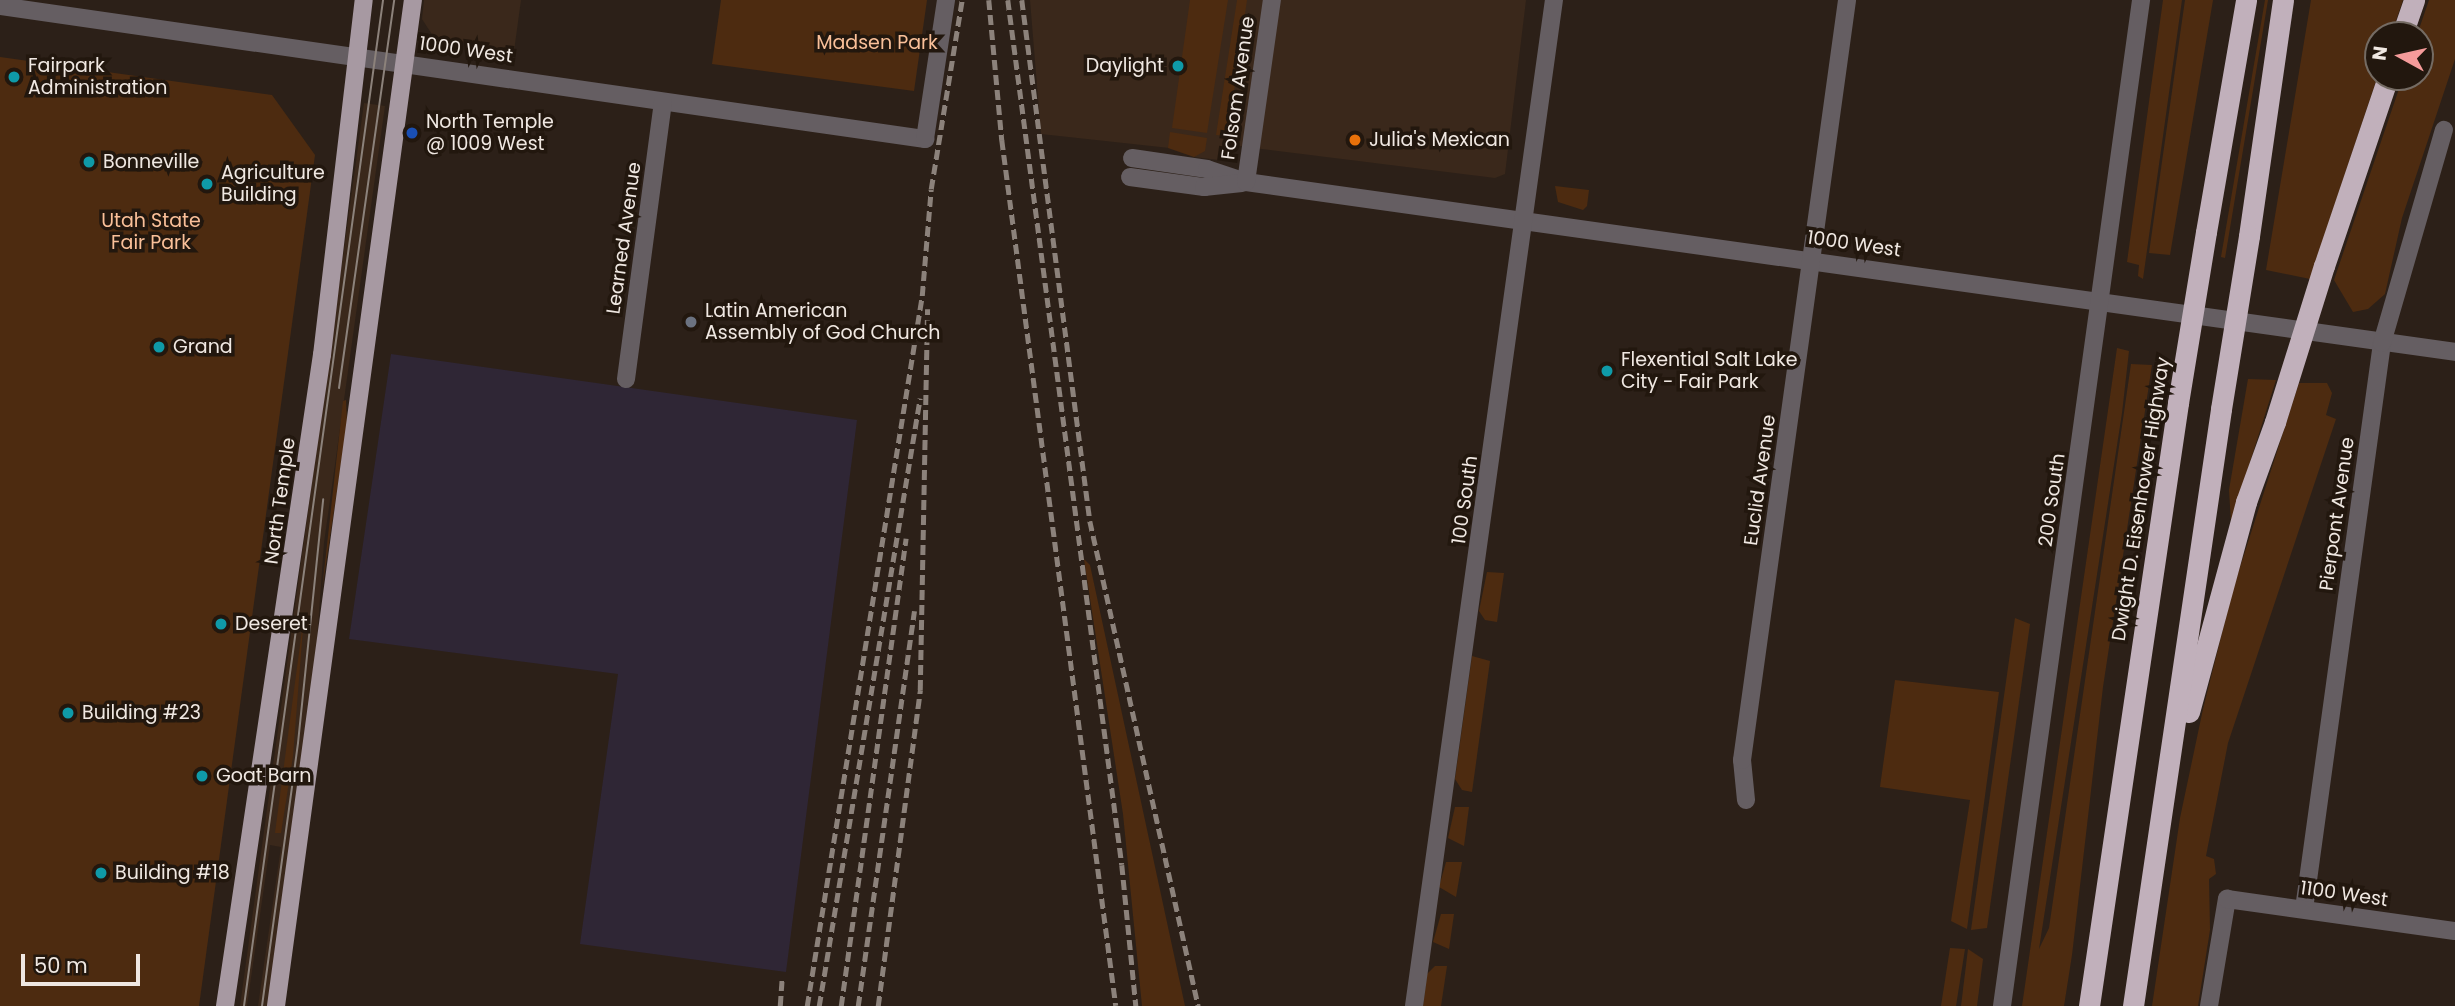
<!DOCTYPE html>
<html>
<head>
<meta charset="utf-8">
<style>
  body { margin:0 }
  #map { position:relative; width:2455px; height:1006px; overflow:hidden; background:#2c2018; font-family:Poppins,sans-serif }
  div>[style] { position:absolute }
  .built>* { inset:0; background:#3a281b }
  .industrial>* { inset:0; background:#2f2635 }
  .green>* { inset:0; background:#4d2b10 }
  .minor>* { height:18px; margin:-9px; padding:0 9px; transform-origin:9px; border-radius:9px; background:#655e62 }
  .major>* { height:18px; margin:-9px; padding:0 9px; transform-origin:9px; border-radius:9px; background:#a799a2 }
  .highway>* { height:21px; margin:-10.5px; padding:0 10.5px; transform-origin:10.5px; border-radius:10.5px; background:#c1b0bb }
  .tram>* { height:2px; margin:-1px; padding:0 1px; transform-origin:1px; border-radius:1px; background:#8c827b }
  .rail>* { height:4.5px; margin-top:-2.25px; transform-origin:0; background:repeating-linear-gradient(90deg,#8c827b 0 10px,transparent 0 15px) }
  .highway-bridge>* { height:21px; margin:-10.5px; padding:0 10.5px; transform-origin:10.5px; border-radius:10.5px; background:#c1b0bb }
  .dots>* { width:19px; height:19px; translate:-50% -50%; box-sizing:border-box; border:4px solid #22170e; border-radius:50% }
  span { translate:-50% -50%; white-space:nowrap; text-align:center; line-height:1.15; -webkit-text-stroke:7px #22170e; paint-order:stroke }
  .park-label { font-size:19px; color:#fac099 }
  .street-label { font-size:19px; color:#f0e8e2 }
  .poi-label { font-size:19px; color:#f0e8e2 }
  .left { translate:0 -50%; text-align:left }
  .right { translate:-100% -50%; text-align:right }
  .north { position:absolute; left:2364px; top:21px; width:70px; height:70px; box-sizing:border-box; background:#22170e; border:2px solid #746b63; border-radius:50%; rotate:278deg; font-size:19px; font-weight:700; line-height:28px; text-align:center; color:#f0e8e2 }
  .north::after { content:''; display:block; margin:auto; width:24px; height:32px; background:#f59b9a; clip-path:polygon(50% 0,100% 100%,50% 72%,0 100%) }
  .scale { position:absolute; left:21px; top:954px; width:119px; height:32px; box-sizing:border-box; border:4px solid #f0e8e2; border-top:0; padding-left:9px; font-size:21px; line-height:24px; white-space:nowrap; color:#f0e8e2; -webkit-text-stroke:5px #22170e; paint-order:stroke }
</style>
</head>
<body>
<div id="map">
  <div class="built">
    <i style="clip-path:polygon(424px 0,521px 0,514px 51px,433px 36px,422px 19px)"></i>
    <i style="clip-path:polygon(1030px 0,1526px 0,1505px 174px,1495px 178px,1239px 146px,1227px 161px,1194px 157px,1188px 150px,1041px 134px)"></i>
    <i style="clip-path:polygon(364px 103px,385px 106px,324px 543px,314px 682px,269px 1006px,258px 1006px,281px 847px,270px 845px,247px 1006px,240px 1006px)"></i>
  </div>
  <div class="industrial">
    <i style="clip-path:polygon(391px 354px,857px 420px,786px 972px,580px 944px,618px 674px,349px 639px)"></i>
  </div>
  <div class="green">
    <i style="clip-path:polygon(721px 0,927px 0,914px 91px,712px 64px)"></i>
    <i style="clip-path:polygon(1190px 0,1228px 0,1207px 133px,1172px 128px)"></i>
    <i style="clip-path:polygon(1237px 0,1247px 0,1230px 119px,1241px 135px,1234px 137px,1216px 135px)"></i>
    <i style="clip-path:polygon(2163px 0,2182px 0,2143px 279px,2138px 276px,2139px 265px,2127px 262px)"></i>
    <i style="clip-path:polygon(2185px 0,2213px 0,2170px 255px,2149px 253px)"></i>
    <i style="clip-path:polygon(2265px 0,2268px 0,2225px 258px,2221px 257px)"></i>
    <i style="clip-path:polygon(2311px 0,2403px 0,2391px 35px,2378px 35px,2378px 75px,2310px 279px,2266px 270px)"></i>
    <i style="clip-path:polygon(2429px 0,2455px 0,2455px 59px,2402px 218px,2385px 294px,2368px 309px,2353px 312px,2334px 280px,2403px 77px,2420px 77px,2417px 35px)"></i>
    <i style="clip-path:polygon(0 57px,272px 95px,315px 155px,199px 1006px,0 1006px)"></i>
    <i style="clip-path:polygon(1170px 132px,1207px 138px,1205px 151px,1194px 157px,1168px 148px)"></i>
    <i style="clip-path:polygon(1555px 186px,1589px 190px,1587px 206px,1583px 210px,1558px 202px)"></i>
    <i style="clip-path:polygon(2117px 348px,2129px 351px,2122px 413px,2039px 949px,2049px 928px,2131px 364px,2152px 365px,2103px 687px,2072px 955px,2064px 1006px,2022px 1006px)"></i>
    <i style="clip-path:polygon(2248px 379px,2276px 380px,2231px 522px,2229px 490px)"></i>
    <i style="clip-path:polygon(2299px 383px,2327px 383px,2332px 393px,2326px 415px,2336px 419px,2228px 743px,2206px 856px,2214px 859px,2216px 874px,2209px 879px,2210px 930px,2198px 1006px,2152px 1006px,2180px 818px,2203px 709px,2233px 589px)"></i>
    <i style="clip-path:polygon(346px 400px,347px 424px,322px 590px,343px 401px)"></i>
    <i style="clip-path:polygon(1084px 559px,1090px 565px,1185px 1006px,1142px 1006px,1123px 814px)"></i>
    <i style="clip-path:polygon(1487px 572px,1504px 573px,1497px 622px,1485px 620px,1479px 611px)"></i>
    <i style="clip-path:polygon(304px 615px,293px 756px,281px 833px,275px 833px)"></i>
    <i style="clip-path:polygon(2015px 618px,2030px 624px,1987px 928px,1971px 930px)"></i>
    <i style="clip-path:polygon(1472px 656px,1490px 661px,1472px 792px,1462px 790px,1455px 779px)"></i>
    <i style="clip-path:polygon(1895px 680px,1999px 692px,1967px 929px,1951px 921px,1970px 800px,1880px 787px)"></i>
    <i style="clip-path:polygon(1455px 807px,1469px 807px,1464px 846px,1448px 838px)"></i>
    <i style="clip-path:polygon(1446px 862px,1462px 862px,1456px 897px,1439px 887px)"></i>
    <i style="clip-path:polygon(1441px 914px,1454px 914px,1449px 949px,1433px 942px)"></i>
    <i style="clip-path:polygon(1950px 948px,1965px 949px,1956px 1006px,1941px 1006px)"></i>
    <i style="clip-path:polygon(1968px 949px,1983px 959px,1977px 1006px,1961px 1006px)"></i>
    <i style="clip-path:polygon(1435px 966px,1447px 966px,1441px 1006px,1423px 1006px,1427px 974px)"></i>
  </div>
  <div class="minor">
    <i style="left:0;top:6px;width:935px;rotate:8.18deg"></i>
    <i style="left:925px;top:139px;width:141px;rotate:-81.4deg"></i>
    <i style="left:1132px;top:158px;width:76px;rotate:8.3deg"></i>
    <i style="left:1207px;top:169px;width:41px;rotate:18.4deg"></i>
    <i style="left:1246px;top:182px;width:1221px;rotate:8deg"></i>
    <i style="left:1130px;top:177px;width:75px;rotate:7.7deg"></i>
    <i style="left:1204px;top:187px;width:38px;rotate:-6deg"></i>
    <i style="left:1246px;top:182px;width:184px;rotate:-81.9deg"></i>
    <i style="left:626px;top:379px;width:279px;rotate:-82.4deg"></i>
    <i style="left:1746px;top:800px;width:40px;rotate:-95.7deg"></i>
    <i style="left:1742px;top:760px;width:767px;rotate:-82.13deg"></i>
    <i style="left:2304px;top:909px;width:571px;rotate:-82.15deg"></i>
    <i style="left:2382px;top:343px;width:222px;rotate:-73.8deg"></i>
    <i style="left:1414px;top:1006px;width:1016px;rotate:-82.08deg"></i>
    <i style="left:2002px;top:1006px;width:1016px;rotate:-82.13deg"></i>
    <i style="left:2209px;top:1006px;width:109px;rotate:-80.5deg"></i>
    <i style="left:2227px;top:899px;width:230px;rotate:8deg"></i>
  </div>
  <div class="major">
    <i style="left:225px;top:1006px;width:658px;rotate:-81.53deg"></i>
    <i style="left:322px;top:355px;width:357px;rotate:-83.3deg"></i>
    <i style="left:276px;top:1006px;width:1015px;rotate:-82.25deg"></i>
  </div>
  <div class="highway">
    <i style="left:2402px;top:35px;width:37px;rotate:-71deg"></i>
    <i style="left:2206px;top:232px;width:235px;rotate:-80.2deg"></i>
    <i style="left:2249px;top:236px;width:238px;rotate:-81.8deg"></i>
    <i style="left:2324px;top:266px;width:200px;rotate:-71.3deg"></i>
    <i style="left:2189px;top:712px;width:218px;rotate:-74.8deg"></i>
    <i style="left:2246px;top:502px;width:85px;rotate:-70.1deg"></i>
    <i style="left:2089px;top:1006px;width:610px;rotate:-81.6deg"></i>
    <i style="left:2133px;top:1006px;width:603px;rotate:-81.61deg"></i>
  </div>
  <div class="tram">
    <i style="left:339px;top:388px;width:392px;rotate:-81.9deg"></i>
    <i style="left:244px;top:1006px;width:1016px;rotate:-82.13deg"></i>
    <i style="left:262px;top:1006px;width:265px;rotate:-82.2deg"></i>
    <i style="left:298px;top:743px;width:245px;rotate:-84.1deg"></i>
  </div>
  <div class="rail">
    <i style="left:989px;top:0;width:141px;rotate:84.7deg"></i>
    <i style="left:1002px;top:140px;width:873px;rotate:82.5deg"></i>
    <i style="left:1008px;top:0;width:872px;rotate:82.49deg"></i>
    <i style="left:1122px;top:865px;width:142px;rotate:84.3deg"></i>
    <i style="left:1022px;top:0;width:525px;rotate:82.56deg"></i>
    <i style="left:1090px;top:521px;width:497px;rotate:77.4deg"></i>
    <i style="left:780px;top:1006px;width:30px;rotate:-86deg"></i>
    <i style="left:807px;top:1006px;width:719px;rotate:-80.8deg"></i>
    <i style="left:922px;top:296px;width:107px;rotate:-85.2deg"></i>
    <i style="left:931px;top:189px;width:192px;rotate:-80.7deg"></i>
    <i style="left:819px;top:1006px;width:616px;rotate:-80.57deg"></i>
    <i style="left:841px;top:1006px;width:472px;rotate:-82.1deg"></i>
    <i style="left:858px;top:1006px;width:399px;rotate:-81.9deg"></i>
    <i style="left:878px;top:1006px;width:319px;rotate:-82.4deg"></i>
    <i style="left:920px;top:690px;width:381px;rotate:-88.9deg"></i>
  </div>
  <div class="highway-bridge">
    <i style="left:2178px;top:403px;width:173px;rotate:-80.7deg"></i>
    <i style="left:2221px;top:409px;width:175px;rotate:-80.8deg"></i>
    <i style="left:2275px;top:422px;width:164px;rotate:-72.6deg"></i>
  </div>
  <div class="dots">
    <i style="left:1178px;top:66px;background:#0f9aa8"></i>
    <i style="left:14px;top:77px;background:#0f9aa8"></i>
    <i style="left:412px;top:133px;background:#1a4fb4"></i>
    <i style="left:1355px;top:140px;background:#e8710a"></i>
    <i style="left:89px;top:162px;background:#0f9aa8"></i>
    <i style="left:207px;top:184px;background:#0f9aa8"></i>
    <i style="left:691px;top:322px;background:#6b7280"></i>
    <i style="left:159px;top:347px;background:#0f9aa8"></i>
    <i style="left:1607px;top:371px;background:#0f9aa8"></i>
    <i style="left:221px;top:624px;background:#0f9aa8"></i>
    <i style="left:68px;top:713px;background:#0f9aa8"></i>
    <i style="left:202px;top:776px;background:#0f9aa8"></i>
    <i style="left:101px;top:873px;background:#0f9aa8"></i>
  </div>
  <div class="park-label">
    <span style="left:877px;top:43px">Madsen Park</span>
    <span style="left:151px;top:232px">Utah State<br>Fair Park</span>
  </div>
  <div class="street-label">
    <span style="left:466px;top:50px;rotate:8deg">1000 West</span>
    <span style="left:1238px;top:88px;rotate:-82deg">Folsom Avenue</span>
    <span style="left:624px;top:238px;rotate:-82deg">Learned Avenue</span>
    <span style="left:1854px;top:244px;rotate:8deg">1000 West</span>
    <span style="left:1760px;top:480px;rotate:-82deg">Euclid Avenue</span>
    <span style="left:2141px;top:499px;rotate:-81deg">Dwight D. Eisenhower Highway</span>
    <span style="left:1465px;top:500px;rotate:-82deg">100 South</span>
    <span style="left:2052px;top:500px;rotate:-82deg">200 South</span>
    <span style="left:280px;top:501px;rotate:-82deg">North Temple</span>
    <span style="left:2337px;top:514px;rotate:-82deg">Pierpont Avenue</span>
    <span style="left:2344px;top:894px;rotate:8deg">1100 West</span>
  </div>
  <div class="poi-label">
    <span class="left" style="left:28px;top:77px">Fairpark<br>Administration</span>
    <span class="right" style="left:1164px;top:66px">Daylight</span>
    <span class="left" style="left:426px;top:133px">North Temple<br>@ 1009 West</span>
    <span class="left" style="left:1369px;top:140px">Julia's Mexican</span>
    <span class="left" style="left:103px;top:162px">Bonneville</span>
    <span class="left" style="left:221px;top:184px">Agriculture<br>Building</span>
    <span class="left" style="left:705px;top:322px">Latin American<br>Assembly of God Church</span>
    <span class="left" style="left:173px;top:347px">Grand</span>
    <span class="left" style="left:1621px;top:371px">Flexential Salt Lake<br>City - Fair Park</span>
    <span class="left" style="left:235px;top:624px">Deseret</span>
    <span class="left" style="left:82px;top:713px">Building #23</span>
    <span class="left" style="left:216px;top:776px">Goat Barn</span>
    <span class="left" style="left:115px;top:873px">Building #18</span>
  </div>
  <div class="north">N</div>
  <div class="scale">50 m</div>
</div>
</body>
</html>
